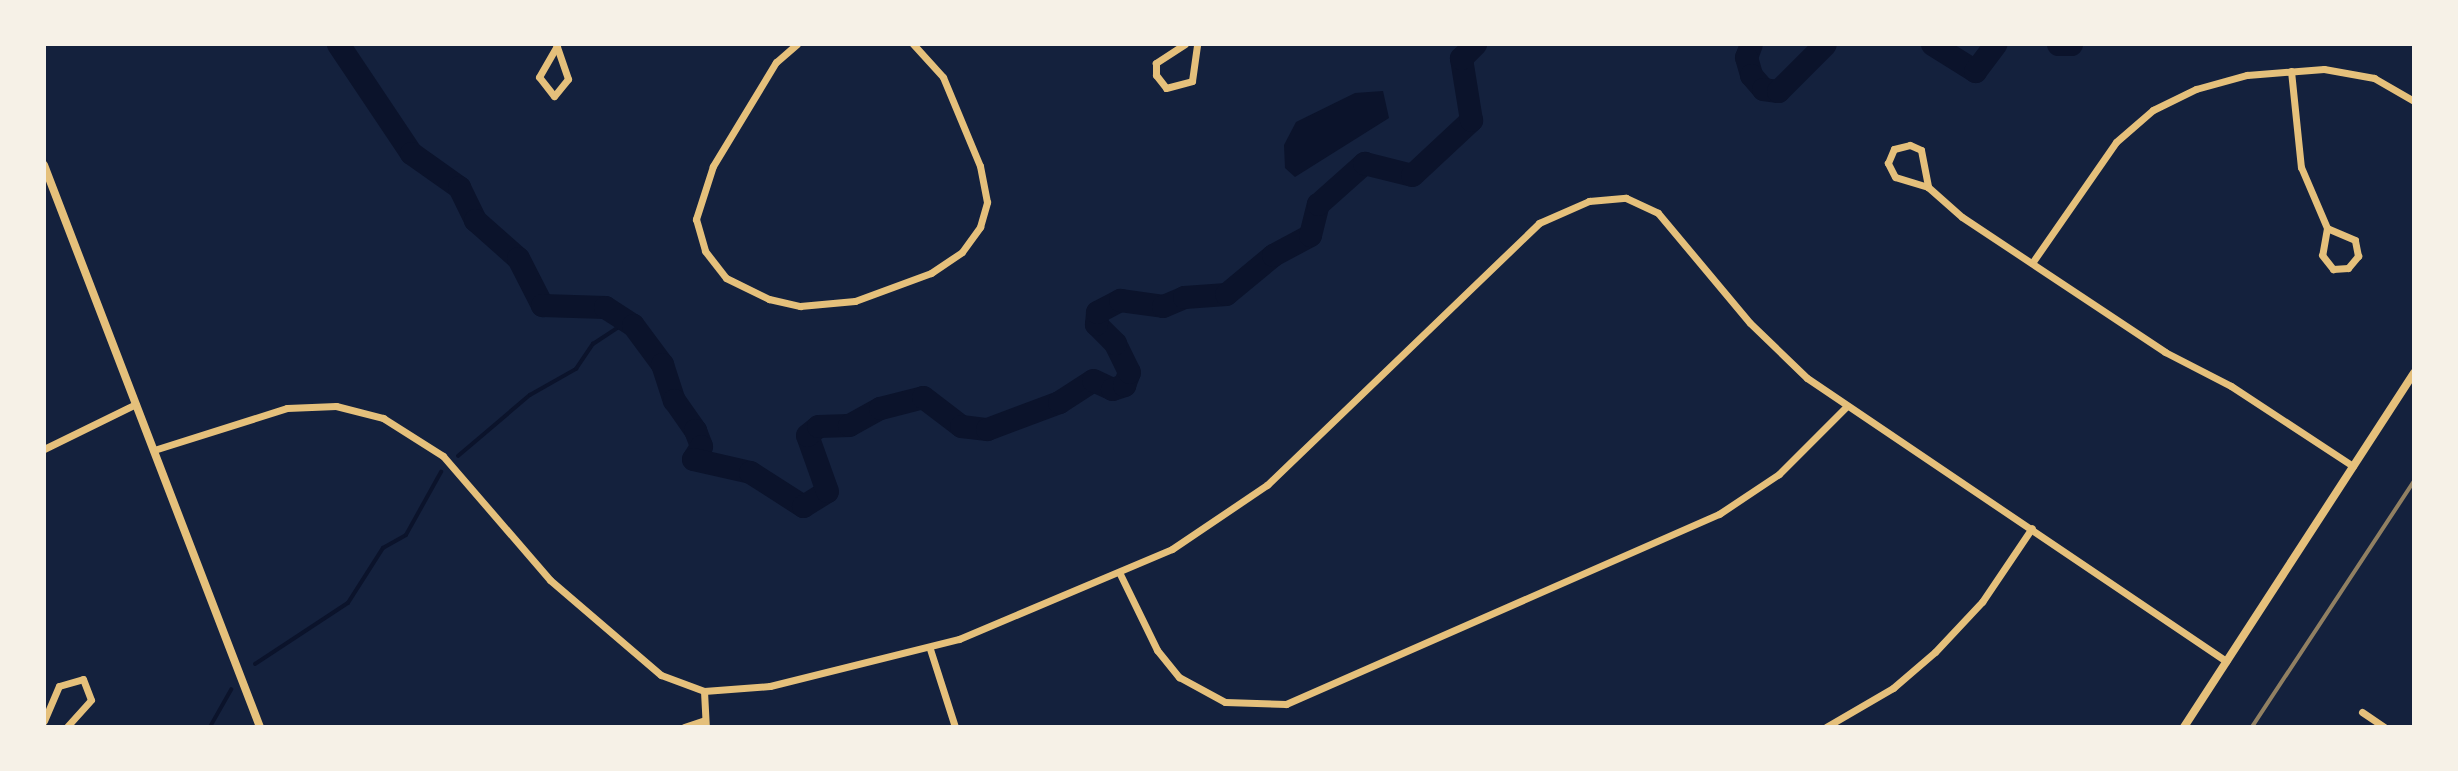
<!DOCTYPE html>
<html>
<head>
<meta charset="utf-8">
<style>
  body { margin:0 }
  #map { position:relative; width:2458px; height:771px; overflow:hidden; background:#14213d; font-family:Overpass,sans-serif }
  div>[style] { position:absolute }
  .water>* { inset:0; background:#0b132b }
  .stream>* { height:3.5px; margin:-1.75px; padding:0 1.75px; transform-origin:1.75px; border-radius:1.75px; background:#0b132b }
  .river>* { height:23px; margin:-11.5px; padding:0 11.5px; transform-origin:11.5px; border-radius:11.5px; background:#0b132b }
  .minor>* { height:7px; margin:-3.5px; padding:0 3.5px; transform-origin:3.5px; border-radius:3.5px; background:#e5c07b }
  .tertiary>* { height:8px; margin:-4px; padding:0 4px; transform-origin:4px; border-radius:4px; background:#e5c07b }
  .rail>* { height:3.5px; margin:-1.75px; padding:0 1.75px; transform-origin:1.75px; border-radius:1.75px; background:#918062 }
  span { translate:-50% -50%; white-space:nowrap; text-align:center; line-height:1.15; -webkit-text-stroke:6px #f6f1e7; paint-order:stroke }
  .frame { position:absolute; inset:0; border:46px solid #f6f1e7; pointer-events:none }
</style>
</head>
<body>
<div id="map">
  <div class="water">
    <i style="clip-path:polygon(1383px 91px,1389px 118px,1295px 177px,1285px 168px,1284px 145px,1296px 122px,1355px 93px)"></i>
  </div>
  <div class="stream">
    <i style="left:458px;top:456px;width:94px;rotate:-40.3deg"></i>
    <i style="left:530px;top:395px;width:53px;rotate:-29.5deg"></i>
    <i style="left:576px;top:369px;width:30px;rotate:-56deg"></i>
    <i style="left:593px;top:344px;width:42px;rotate:-33.3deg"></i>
    <i style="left:255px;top:664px;width:111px;rotate:-33.3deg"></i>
    <i style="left:348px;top:603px;width:65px;rotate:-57.5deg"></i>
    <i style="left:383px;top:548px;width:26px;rotate:-29deg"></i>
    <i style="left:406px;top:535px;width:72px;rotate:-60.9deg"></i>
    <i style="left:210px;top:727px;width:43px;rotate:-60.4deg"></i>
  </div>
  <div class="river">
    <i style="left:338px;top:44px;width:131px;rotate:56.2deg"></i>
    <i style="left:411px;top:153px;width:59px;rotate:35.3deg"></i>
    <i style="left:459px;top:187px;width:37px;rotate:64deg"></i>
    <i style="left:475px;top:220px;width:57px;rotate:41.5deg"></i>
    <i style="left:518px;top:258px;width:53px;rotate:62.9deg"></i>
    <i style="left:542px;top:305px;width:63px;rotate:1.8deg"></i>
    <i style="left:605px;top:307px;width:33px;rotate:33deg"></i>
    <i style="left:633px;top:325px;width:49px;rotate:53.4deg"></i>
    <i style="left:662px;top:364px;width:38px;rotate:72deg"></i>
    <i style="left:674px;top:400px;width:37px;rotate:55deg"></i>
    <i style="left:695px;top:430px;width:17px;rotate:69deg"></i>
    <i style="left:701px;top:446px;width:15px;rotate:122deg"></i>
    <i style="left:693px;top:459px;width:58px;rotate:12.8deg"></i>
    <i style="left:750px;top:472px;width:63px;rotate:32.7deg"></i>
    <i style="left:803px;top:506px;width:28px;rotate:-32deg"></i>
    <i style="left:827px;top:491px;width:59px;rotate:-109.7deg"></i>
    <i style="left:807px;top:435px;width:14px;rotate:-39deg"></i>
    <i style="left:818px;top:426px;width:31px;rotate:-2deg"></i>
    <i style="left:849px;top:425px;width:35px;rotate:-29deg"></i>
    <i style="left:880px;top:408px;width:44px;rotate:-14.3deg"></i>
    <i style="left:923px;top:397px;width:48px;rotate:37.3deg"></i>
    <i style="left:961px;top:426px;width:26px;rotate:7deg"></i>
    <i style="left:987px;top:429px;width:77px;rotate:-20.6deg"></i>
    <i style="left:1059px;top:402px;width:40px;rotate:-32.9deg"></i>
    <i style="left:1093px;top:380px;width:21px;rotate:25deg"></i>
    <i style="left:1112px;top:389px;width:13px;rotate:-18deg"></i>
    <i style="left:1124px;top:385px;width:14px;rotate:-69deg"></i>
    <i style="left:1129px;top:372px;width:32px;rotate:-116deg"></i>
    <i style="left:1115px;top:343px;width:27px;rotate:-135deg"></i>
    <i style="left:1096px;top:324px;width:12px;rotate:-85deg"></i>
    <i style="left:1097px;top:312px;width:26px;rotate:-28deg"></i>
    <i style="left:1120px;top:300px;width:43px;rotate:7.9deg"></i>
    <i style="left:1163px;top:306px;width:23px;rotate:-23deg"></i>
    <i style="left:1184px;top:297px;width:42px;rotate:-4.1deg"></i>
    <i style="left:1226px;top:294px;width:61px;rotate:-39.7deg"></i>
    <i style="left:1273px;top:255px;width:42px;rotate:-28.4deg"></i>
    <i style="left:1310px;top:235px;width:32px;rotate:-76deg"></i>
    <i style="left:1318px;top:204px;width:62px;rotate:-41.7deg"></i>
    <i style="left:1364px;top:163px;width:49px;rotate:14deg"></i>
    <i style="left:1412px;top:175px;width:81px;rotate:-43deg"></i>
    <i style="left:1471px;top:120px;width:63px;rotate:-99.2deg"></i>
    <i style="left:1461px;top:58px;width:20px;rotate:-45deg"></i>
    <i style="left:1751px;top:44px;width:14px;rotate:111deg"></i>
    <i style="left:1746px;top:57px;width:19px;rotate:74deg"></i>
    <i style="left:1751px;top:75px;width:18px;rotate:49deg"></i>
    <i style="left:1763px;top:89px;width:15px;rotate:8deg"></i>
    <i style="left:1778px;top:91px;width:66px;rotate:-45deg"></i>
    <i style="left:1932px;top:44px;width:51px;rotate:32.1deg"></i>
    <i style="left:1975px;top:71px;width:34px;rotate:-53deg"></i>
    <i style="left:2058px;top:44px;width:13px"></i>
  </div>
  <div class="minor">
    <i style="left:556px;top:44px;width:37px;rotate:71deg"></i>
    <i style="left:568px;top:79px;width:22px;rotate:129deg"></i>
    <i style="left:554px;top:96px;width:24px;rotate:-128deg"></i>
    <i style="left:539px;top:77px;width:36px;rotate:-60deg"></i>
    <i style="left:797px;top:44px;width:28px;rotate:139deg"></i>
    <i style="left:776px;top:62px;width:122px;rotate:121.2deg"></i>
    <i style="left:713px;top:166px;width:56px;rotate:107.8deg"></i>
    <i style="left:696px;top:219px;width:33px;rotate:74deg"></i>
    <i style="left:705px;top:251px;width:34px;rotate:52deg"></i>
    <i style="left:726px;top:278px;width:48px;rotate:26deg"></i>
    <i style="left:769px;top:299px;width:32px;rotate:13deg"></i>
    <i style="left:800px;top:306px;width:55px;rotate:-5.2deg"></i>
    <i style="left:855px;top:301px;width:81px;rotate:-20.2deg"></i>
    <i style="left:931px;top:273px;width:37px;rotate:-34deg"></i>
    <i style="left:962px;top:252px;width:31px;rotate:-54deg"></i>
    <i style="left:980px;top:227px;width:26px;rotate:-74deg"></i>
    <i style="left:987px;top:202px;width:37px;rotate:-101deg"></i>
    <i style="left:980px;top:166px;width:96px;rotate:-112.6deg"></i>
    <i style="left:943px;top:77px;width:45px;rotate:-132.3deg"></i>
    <i style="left:1185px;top:44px;width:35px;rotate:147deg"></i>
    <i style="left:1156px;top:63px;width:12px;rotate:90deg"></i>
    <i style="left:1156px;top:75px;width:16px;rotate:52deg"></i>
    <i style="left:1166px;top:88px;width:27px;rotate:-15deg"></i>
    <i style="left:1192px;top:81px;width:37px;rotate:-82deg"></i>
    <i style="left:2291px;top:71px;width:97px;rotate:84.1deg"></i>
    <i style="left:2301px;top:167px;width:66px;rotate:66.9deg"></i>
    <i style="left:2327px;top:228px;width:27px;rotate:100deg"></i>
    <i style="left:2322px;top:255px;width:18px;rotate:52deg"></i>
    <i style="left:2333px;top:269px;width:15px;rotate:-4deg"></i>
    <i style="left:2348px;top:268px;width:16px;rotate:-50deg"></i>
    <i style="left:2358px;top:256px;width:16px;rotate:-101deg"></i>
    <i style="left:2355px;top:240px;width:30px;rotate:-157deg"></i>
    <i style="left:1928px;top:187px;width:34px;rotate:-163deg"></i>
    <i style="left:1895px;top:177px;width:16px;rotate:-117deg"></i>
    <i style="left:1888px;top:163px;width:15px;rotate:-67deg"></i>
    <i style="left:1894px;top:149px;width:16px;rotate:-14deg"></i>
    <i style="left:1910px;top:145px;width:12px;rotate:24deg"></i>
    <i style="left:1921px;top:150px;width:38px;rotate:79deg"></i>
    <i style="left:1928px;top:187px;width:45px;rotate:41.4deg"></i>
    <i style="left:1962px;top:217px;width:244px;rotate:33.6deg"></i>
    <i style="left:2165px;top:352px;width:74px;rotate:27.3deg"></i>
    <i style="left:2231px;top:386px;width:146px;rotate:33.3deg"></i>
    <i style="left:2032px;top:263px;width:147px;rotate:-55.2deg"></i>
    <i style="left:2116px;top:142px;width:49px;rotate:-40.9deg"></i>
    <i style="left:2153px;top:110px;width:48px;rotate:-26deg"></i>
    <i style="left:2196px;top:89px;width:53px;rotate:-15.4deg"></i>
    <i style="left:2247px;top:75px;width:77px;rotate:-4.5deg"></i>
    <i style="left:2324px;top:69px;width:51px;rotate:10.2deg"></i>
    <i style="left:2374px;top:78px;width:46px;rotate:29.9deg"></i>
    <i style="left:44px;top:449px;width:102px;rotate:-26.1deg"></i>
    <i style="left:154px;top:450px;width:139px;rotate:-17.5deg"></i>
    <i style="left:287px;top:408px;width:49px;rotate:-2.3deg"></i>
    <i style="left:336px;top:406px;width:49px;rotate:14.3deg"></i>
    <i style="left:383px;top:418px;width:71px;rotate:32.3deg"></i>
    <i style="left:443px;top:456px;width:164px;rotate:49.2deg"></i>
    <i style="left:550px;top:580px;width:146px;rotate:40.6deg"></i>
    <i style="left:661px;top:675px;width:46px;rotate:20.4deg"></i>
    <i style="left:704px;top:691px;width:66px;rotate:-4.3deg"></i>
    <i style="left:770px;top:686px;width:195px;rotate:-14deg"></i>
    <i style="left:959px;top:639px;width:231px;rotate:-22.9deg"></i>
    <i style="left:1172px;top:549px;width:115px;rotate:-34deg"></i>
    <i style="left:1267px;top:485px;width:378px;rotate:-43.9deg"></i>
    <i style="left:1539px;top:223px;width:55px;rotate:-23.7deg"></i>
    <i style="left:1589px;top:201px;width:37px;rotate:-5deg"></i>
    <i style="left:1626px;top:198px;width:35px;rotate:25deg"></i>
    <i style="left:1658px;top:213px;width:143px;rotate:50.1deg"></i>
    <i style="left:1750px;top:323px;width:79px;rotate:44deg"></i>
    <i style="left:1807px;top:378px;width:506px;rotate:34.04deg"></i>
    <i style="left:1120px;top:574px;width:85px;rotate:64deg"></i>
    <i style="left:1157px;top:650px;width:35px;rotate:51deg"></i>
    <i style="left:1179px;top:677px;width:52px;rotate:28.5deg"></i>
    <i style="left:1225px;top:702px;width:61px;rotate:1.9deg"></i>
    <i style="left:1286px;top:704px;width:473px;rotate:-23.7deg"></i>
    <i style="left:1719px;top:514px;width:72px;rotate:-33.7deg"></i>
    <i style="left:1779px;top:474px;width:95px;rotate:-45deg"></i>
    <i style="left:930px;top:649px;width:82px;rotate:72.2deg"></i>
    <i style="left:704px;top:691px;width:36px;rotate:87deg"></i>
    <i style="left:2362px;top:712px;width:27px;rotate:34deg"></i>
    <i style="left:44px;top:721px;width:38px;rotate:-67deg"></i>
    <i style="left:59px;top:686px;width:25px;rotate:-16deg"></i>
    <i style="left:83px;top:679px;width:22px;rotate:69deg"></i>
    <i style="left:91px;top:700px;width:36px;rotate:132deg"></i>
    <i style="left:684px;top:727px;width:22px;rotate:-18deg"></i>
    <i style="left:1826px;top:727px;width:78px;rotate:-30.2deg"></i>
    <i style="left:1893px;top:688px;width:55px;rotate:-40.6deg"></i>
    <i style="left:1935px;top:652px;width:69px;rotate:-46.8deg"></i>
    <i style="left:1982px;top:602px;width:89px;rotate:-56deg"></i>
  </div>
  <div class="tertiary">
    <i style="left:44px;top:165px;width:602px;rotate:68.98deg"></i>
    <i style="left:2184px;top:727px;width:422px;rotate:-57deg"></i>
  </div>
  <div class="rail">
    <i style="left:2252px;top:727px;width:295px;rotate:-56.6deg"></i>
  </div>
  <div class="frame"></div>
</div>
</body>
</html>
